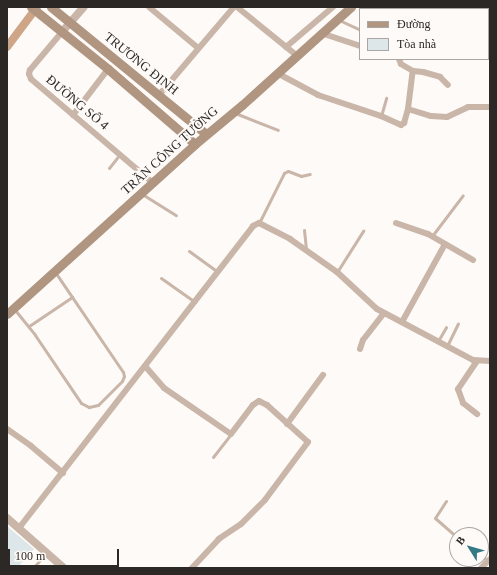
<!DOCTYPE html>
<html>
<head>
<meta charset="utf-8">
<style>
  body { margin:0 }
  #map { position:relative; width:497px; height:575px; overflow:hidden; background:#fefaf7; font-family:"Times New Roman",serif }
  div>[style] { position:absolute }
  .canal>* { height:8px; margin:-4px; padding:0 4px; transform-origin:4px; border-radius:4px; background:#cea586 }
  .building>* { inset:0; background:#dde6e8 }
  .service>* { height:3px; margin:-1.5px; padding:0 1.5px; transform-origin:1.5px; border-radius:1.5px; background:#c9b6a8 }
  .minor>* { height:6px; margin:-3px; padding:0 3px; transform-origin:3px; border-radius:3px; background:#c9b6a8 }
  .tertiary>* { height:8px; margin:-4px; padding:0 4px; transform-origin:4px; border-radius:4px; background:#c9b6a8 }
  .secondary>* { height:9px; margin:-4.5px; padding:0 4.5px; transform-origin:4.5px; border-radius:4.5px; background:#b09580 }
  span { translate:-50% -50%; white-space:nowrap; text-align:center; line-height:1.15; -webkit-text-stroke:4px #fefaf7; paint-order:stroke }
  .street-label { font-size:13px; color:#2b2826 }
  .frame { position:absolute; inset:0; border:8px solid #2b2826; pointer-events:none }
  .legend { position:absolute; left:359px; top:8px; width:130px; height:52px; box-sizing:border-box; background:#fefaf7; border:1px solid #aaa6a3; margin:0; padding:5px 7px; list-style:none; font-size:12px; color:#2b2826 }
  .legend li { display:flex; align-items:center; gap:8px; height:20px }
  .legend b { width:20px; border:1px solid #aaa6a3 }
  .north { position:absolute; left:449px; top:527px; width:40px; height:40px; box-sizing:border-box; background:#fefaf7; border:1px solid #aaa6a3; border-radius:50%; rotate:307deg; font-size:11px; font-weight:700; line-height:16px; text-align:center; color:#2b2826 }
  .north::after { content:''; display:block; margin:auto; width:14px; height:18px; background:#337986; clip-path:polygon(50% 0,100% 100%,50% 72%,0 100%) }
  .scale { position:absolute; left:8px; top:549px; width:111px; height:18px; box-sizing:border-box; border:2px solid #2b2826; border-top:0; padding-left:5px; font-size:12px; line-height:14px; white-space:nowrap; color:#2b2826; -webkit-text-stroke:3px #fefaf7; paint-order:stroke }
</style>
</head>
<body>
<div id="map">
  <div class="canal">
    <i style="left:7px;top:47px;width:50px;rotate:-53.1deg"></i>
  </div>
  <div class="building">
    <i style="clip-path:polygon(7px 526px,34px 549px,17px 568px,7px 568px)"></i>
  </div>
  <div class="service">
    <i style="left:339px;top:20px;width:23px;rotate:25deg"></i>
    <i style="left:235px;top:113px;width:46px;rotate:21.6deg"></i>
    <i style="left:381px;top:116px;width:19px;rotate:-74deg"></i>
    <i style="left:109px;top:168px;width:18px;rotate:-52deg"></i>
    <i style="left:142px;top:194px;width:40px;rotate:32deg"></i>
    <i style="left:259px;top:223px;width:56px;rotate:-63.4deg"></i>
    <i style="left:284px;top:173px;width:4px;rotate:-27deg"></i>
    <i style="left:288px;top:171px;width:14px;rotate:21deg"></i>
    <i style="left:301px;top:176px;width:9px;rotate:-13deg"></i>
    <i style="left:304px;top:230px;width:19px;rotate:84deg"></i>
    <i style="left:432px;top:236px;width:51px;rotate:-52.9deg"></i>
    <i style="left:189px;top:251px;width:34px;rotate:36deg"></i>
    <i style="left:337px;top:272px;width:49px;rotate:-57.6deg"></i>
    <i style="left:161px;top:278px;width:42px;rotate:35.2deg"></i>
    <i style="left:15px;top:310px;width:32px;rotate:51deg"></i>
    <i style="left:35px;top:335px;width:82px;rotate:55.9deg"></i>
    <i style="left:81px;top:403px;width:9px;rotate:27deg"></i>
    <i style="left:89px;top:407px;width:9px;rotate:-13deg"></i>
    <i style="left:98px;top:405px;width:34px;rotate:-45deg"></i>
    <i style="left:122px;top:381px;width:5px;rotate:-68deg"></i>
    <i style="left:124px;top:376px;width:4px;rotate:-104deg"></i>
    <i style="left:123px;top:372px;width:121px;rotate:-124.2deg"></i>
    <i style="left:29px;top:326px;width:52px;rotate:-34deg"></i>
    <i style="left:438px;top:341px;width:16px;rotate:-60deg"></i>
    <i style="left:447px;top:346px;width:25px;rotate:-64deg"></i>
    <i style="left:213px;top:457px;width:29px;rotate:-52deg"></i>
    <i style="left:446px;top:501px;width:20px;rotate:123deg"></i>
    <i style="left:435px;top:518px;width:29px;rotate:41deg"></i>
    <i style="left:481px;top:555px;width:9px;rotate:41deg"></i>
    <i style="left:33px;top:568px;width:20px;rotate:-49deg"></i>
  </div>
  <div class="minor">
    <i style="left:149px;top:7px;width:64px;rotate:39.9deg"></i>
    <i style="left:237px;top:7px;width:76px;rotate:39.1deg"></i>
    <i style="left:62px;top:32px;width:50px;rotate:130.1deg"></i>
    <i style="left:30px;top:70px;width:4px;rotate:104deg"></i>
    <i style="left:29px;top:74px;width:5px;rotate:68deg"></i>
    <i style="left:31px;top:79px;width:160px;rotate:40.4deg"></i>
    <i style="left:321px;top:33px;width:41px;rotate:18.4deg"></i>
    <i style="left:286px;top:47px;width:62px;rotate:-40.4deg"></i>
    <i style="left:413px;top:71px;width:10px;rotate:6deg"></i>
    <i style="left:423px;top:72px;width:18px;rotate:16deg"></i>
    <i style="left:440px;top:77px;width:11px;rotate:45deg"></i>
    <i style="left:277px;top:73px;width:47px;rotate:28.2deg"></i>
    <i style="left:318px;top:95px;width:66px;rotate:18.4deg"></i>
    <i style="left:381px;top:116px;width:22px;rotate:24deg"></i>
    <i style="left:401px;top:125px;width:4px;rotate:-34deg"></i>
    <i style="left:404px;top:123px;width:15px;rotate:-74deg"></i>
    <i style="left:408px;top:109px;width:38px;rotate:-83deg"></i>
    <i style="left:413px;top:71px;width:14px;rotate:-150deg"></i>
    <i style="left:401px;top:64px;width:5px;rotate:-112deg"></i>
    <i style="left:159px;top:95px;width:116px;rotate:-49.6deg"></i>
    <i style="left:408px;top:109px;width:24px;rotate:17deg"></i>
    <i style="left:431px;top:116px;width:16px;rotate:4deg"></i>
    <i style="left:447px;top:117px;width:23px;rotate:-25deg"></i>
    <i style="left:468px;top:107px;width:22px"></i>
    <i style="left:73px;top:115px;width:58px;rotate:-52.7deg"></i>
    <i style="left:396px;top:223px;width:34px;rotate:19deg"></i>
    <i style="left:428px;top:234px;width:52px;rotate:30deg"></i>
    <i style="left:402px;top:322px;width:89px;rotate:-61.1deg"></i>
    <i style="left:360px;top:349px;width:9px;rotate:-72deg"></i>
    <i style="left:363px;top:340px;width:34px;rotate:-52deg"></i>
    <i style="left:477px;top:361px;width:34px;rotate:124deg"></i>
    <i style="left:458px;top:389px;width:15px;rotate:70deg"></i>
    <i style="left:463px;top:403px;width:18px;rotate:38deg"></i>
    <i style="left:145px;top:366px;width:29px;rotate:49deg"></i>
    <i style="left:164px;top:388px;width:81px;rotate:34.5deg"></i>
    <i style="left:231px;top:434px;width:36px;rotate:-53deg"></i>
    <i style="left:253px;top:405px;width:7px;rotate:-34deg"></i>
    <i style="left:259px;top:401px;width:9px;rotate:27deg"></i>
    <i style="left:267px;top:405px;width:55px;rotate:42.1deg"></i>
    <i style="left:308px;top:442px;width:72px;rotate:126.6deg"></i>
    <i style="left:265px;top:500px;width:34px;rotate:135deg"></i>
    <i style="left:241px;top:524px;width:27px;rotate:146deg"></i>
    <i style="left:219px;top:539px;width:40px;rotate:133deg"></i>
    <i style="left:287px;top:424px;width:61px;rotate:-53.7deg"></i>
    <i style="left:7px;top:429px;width:29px;rotate:35deg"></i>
    <i style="left:31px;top:446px;width:42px;rotate:40.2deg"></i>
    <i style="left:19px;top:528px;width:382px;rotate:-52.2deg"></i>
    <i style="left:253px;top:226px;width:7px;rotate:-27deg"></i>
    <i style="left:259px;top:223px;width:35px;rotate:27deg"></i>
    <i style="left:290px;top:239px;width:57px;rotate:35.1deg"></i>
    <i style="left:337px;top:272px;width:54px;rotate:42.8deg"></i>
    <i style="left:377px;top:309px;width:109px;rotate:28deg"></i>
    <i style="left:473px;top:360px;width:17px;rotate:3deg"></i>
    <i style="left:481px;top:568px;width:13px;rotate:-45deg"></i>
  </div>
  <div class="tertiary">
    <i style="left:62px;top:32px;width:33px;rotate:-49deg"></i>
    <i style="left:7px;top:518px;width:76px;rotate:41.3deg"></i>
  </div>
  <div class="secondary">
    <i style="left:31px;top:7px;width:99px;rotate:38.8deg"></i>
    <i style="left:108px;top:69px;width:115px;rotate:40.8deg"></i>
    <i style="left:51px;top:7px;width:200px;rotate:39.3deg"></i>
    <i style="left:7px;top:314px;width:253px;rotate:-42.1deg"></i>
    <i style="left:195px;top:144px;width:61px;rotate:-39.7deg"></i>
    <i style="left:242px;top:105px;width:147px;rotate:-42deg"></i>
  </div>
  <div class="street-label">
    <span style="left:141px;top:64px;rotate:39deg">TRƯƠNG ĐỊNH</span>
    <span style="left:77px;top:103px;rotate:40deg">ĐƯỜNG SỐ 4</span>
    <span style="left:170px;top:151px;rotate:-42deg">TRẦN CÔNG TƯỜNG</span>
  </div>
  <div class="frame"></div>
  <ul class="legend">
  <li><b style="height:5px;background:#b09580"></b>Đường</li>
  <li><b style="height:11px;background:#dde6e8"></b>Tòa nhà</li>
  </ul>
  <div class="north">B</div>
  <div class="scale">100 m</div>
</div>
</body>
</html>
